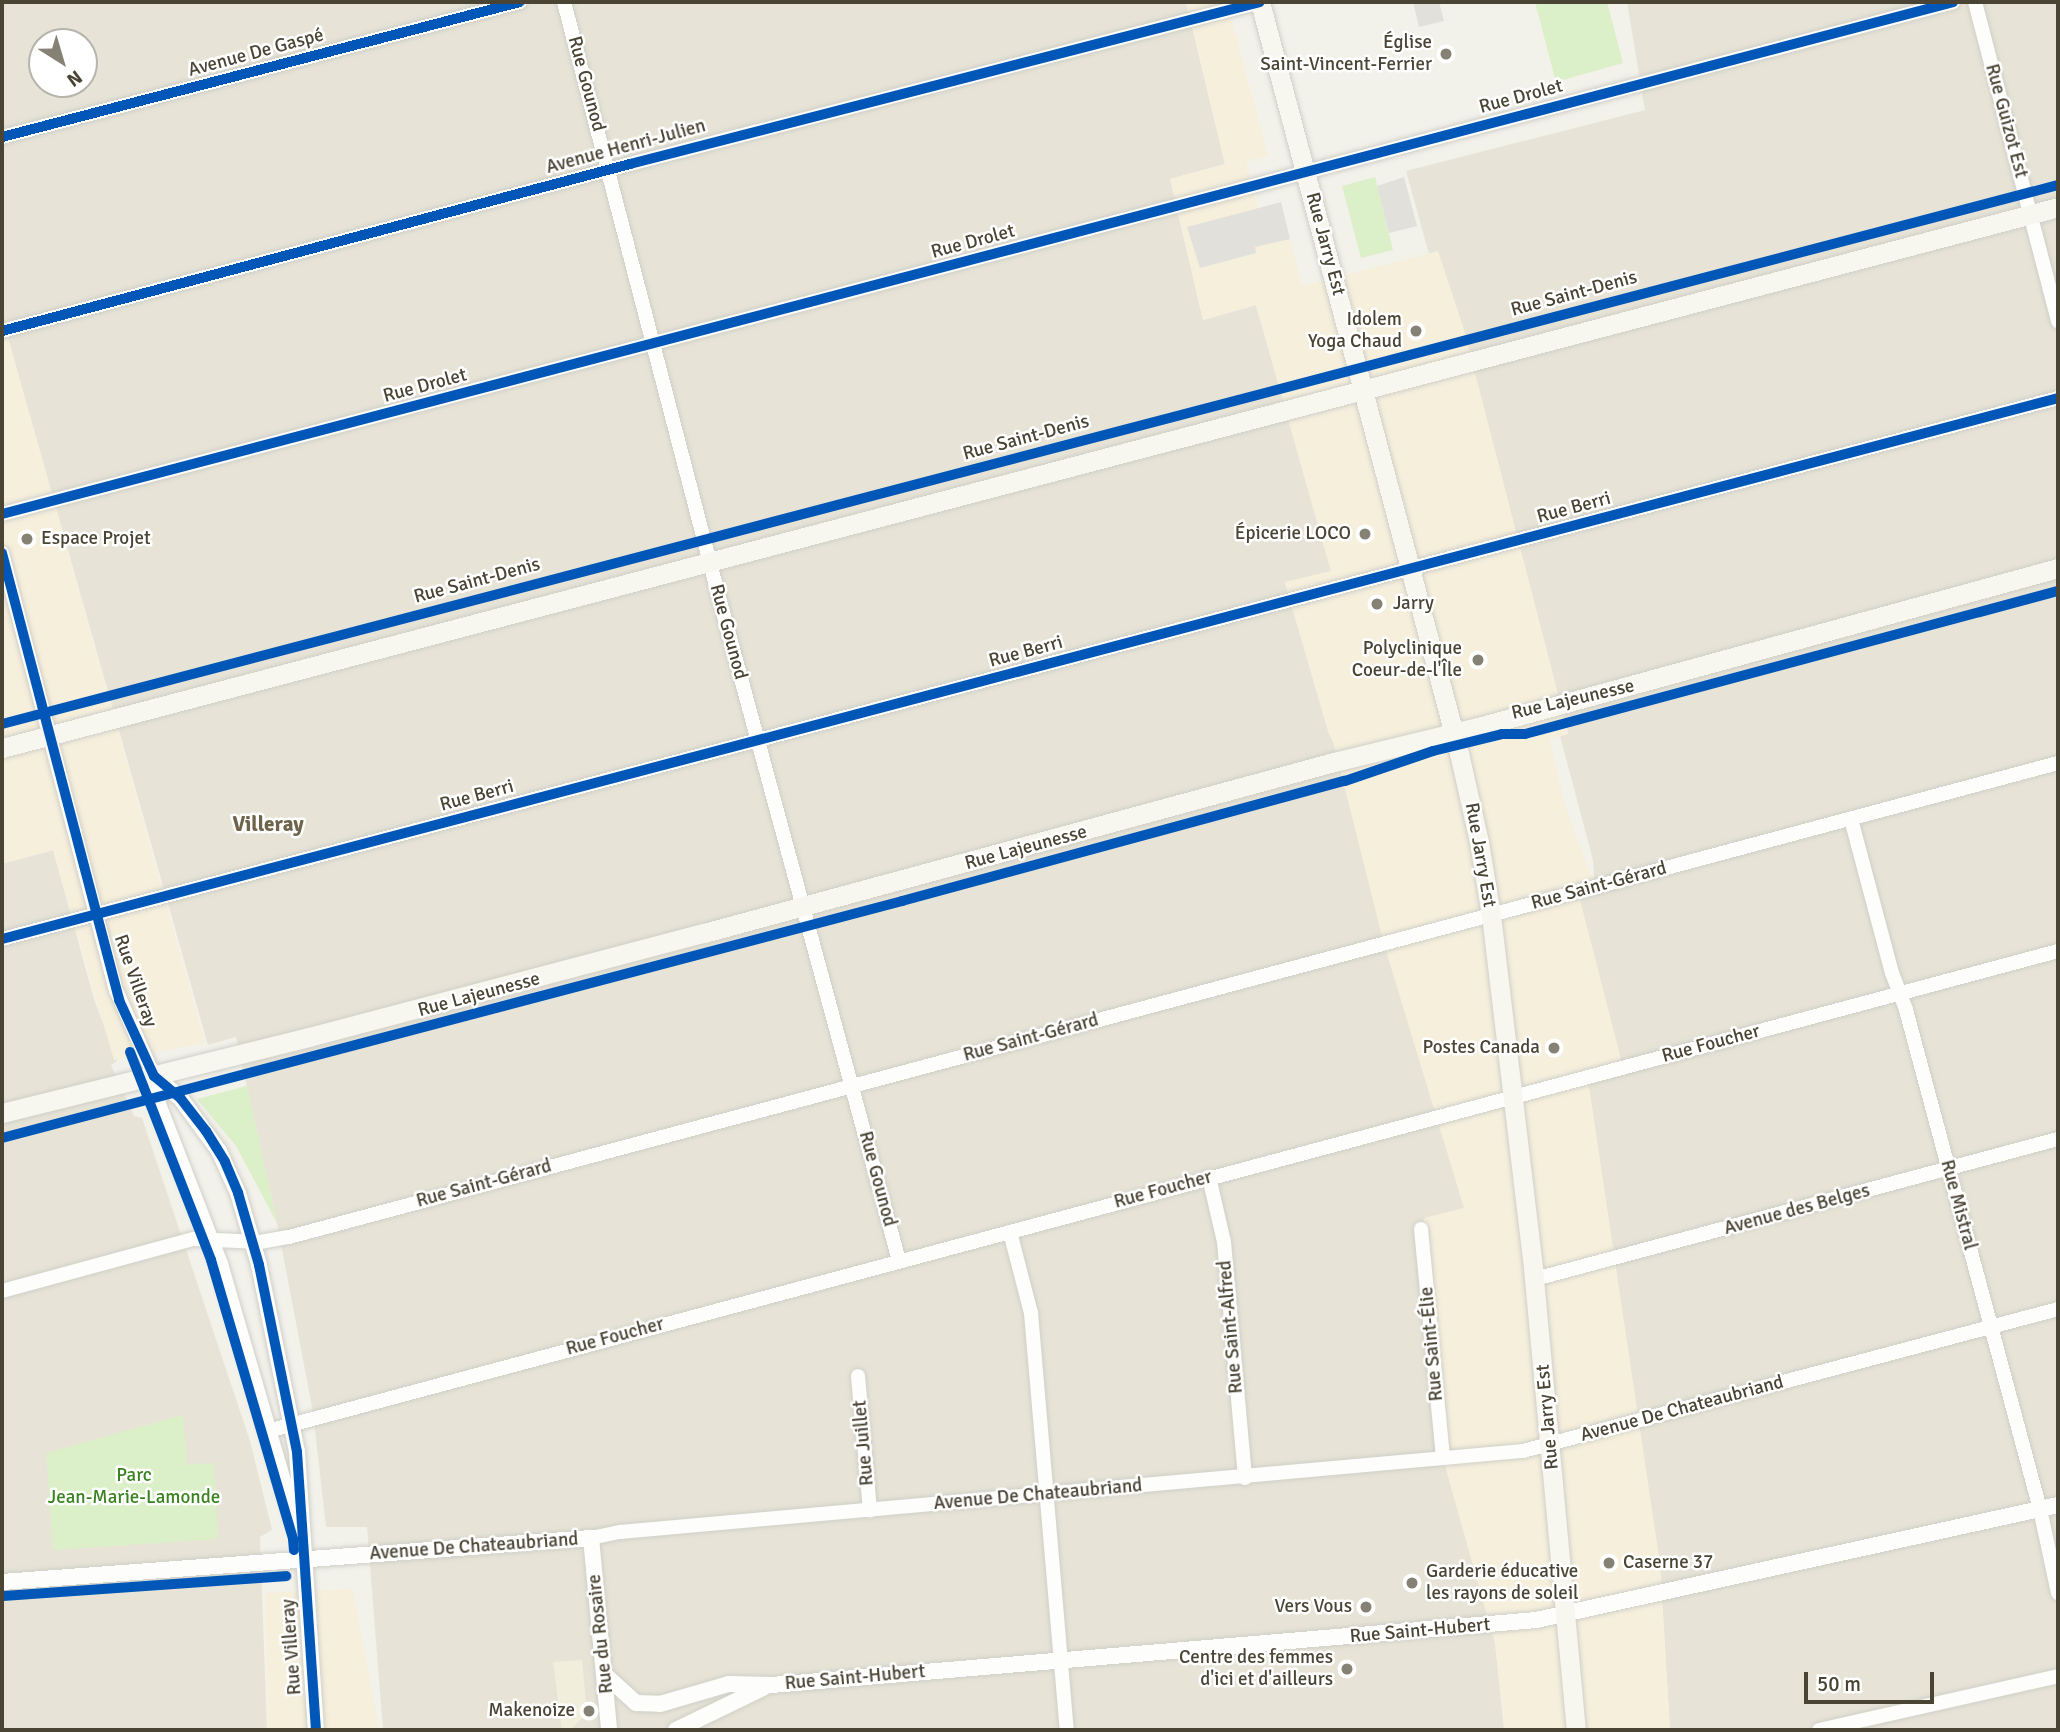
<!DOCTYPE html>
<html>
<head>
<meta charset="utf-8">
<style>
  body { margin:0 }
  #map { position:relative; width:2060px; height:1732px; overflow:hidden; background:#f2f1ea; font-family:Signika,sans-serif }
  div>[style] { position:absolute }
  .residential>* { inset:0; background:#e7e4d7 }
  .commercial>* { inset:0; background:#f6efdc }
  .education>* { inset:0; background:#f1eedc }
  .green>* { inset:0; background:#dbefc8 }
  .parking>* { inset:0; background:#e1e0da }
  .roads { filter:drop-shadow(0 0 2px #d0cfc8) drop-shadow(0 0 2px #d0cfc8) }
  .minor>* { height:14px; margin:-7px; padding:0 7px; transform-origin:7px; border-radius:7px; background:#fdfdfc }
  .tertiary>* { height:16px; margin:-8px; padding:0 8px; transform-origin:8px; border-radius:8px; background:#fdfdfc }
  .secondary>* { height:19px; margin:-9.5px; padding:0 9.5px; transform-origin:9.5px; border-radius:9.5px; background:#f7f6ef }
  .cycleway>* { height:10px; margin:-5px; padding:0 5px; transform-origin:5px; border-radius:5px; background:#0057b8 }
  .dots>* { width:19px; height:19px; translate:-50% -50%; box-sizing:border-box; border:4px solid #fff; border-radius:50% }
  span { translate:-50% -50%; white-space:nowrap; text-align:center; line-height:1.15; -webkit-text-stroke:5px #fff; paint-order:stroke }
  .poi-label { font-size:19px; color:#4a4435 }
  .right { translate:-100% -50%; text-align:right }
  .left { translate:0 -50%; text-align:left }
  .street-label { font-size:19px; color:#4a4435 }
  .park-label { font-size:19px; color:#3a8321 }
  .neighbourhood-label { font-size:21px; color:#6e644b; font-weight:700 }
  .frame { position:absolute; inset:0; border:4px solid #4a4435; pointer-events:none }
  .north { position:absolute; left:28px; top:28px; width:70px; height:70px; box-sizing:border-box; background:#fff; border:2px solid #b7b4ae; border-radius:50%; rotate:143deg; font-size:19px; font-weight:700; line-height:28px; text-align:center; color:#4a4435 }
  .north::after { content:''; display:block; margin:auto; width:24px; height:32px; background:#858174; clip-path:polygon(50% 0,100% 100%,50% 72%,0 100%) }
  .scale { position:absolute; left:1804px; top:1672px; width:130px; height:32px; box-sizing:border-box; border:4px solid #4a4435; border-top:0; padding-left:9px; font-size:21px; line-height:24px; white-space:nowrap; color:#4a4435; -webkit-text-stroke:5px #fff; paint-order:stroke }
</style>
</head>
<body>
<div id="map">
  <div class="residential">
    <i style="clip-path:polygon(evenodd,2px 2px,1186px 2px,1225px 164px,1170px 179px,1203px 320px,1256px 305px,1331px 571px,1285px 583px,1329px 734px,1333px 741px,1464px 1208px,1424px 1219px,1443px 1458px,1495px 1643px,1504px 1730px,383px 1730px,367px 1527px,326px 1527px,313px 1412px,277px 1223px,236px 1037px,208px 1045px,8px 338px,2px 335px,2px 2px,42px 42px,84px 42px,84px 84px,42px 84px,42px 42px)"></i>
    <i style="clip-path:polygon(1627px 2px,2058px 2px,2058px 1730px,1670px 1730px,1660px 1565px,1587px 1074px,1578px 892px,1595px 886px,1593px 860px,1560px 736px,1568px 733px,1463px 327px,1438px 252px,1429px 254px,1406px 171px,1645px 110px)"></i>
    <i style="clip-path:polygon(53px 850px,94px 999px,117px 1061px,111px 1065px,134px 1116px,142px 1118px,250px 1441px,272px 1530px,260px 1537px,267px 1730px,2px 1730px,2px 864px)"></i>
  </div>
  <div class="commercial">
    <i style="clip-path:polygon(1186px 2px,1227px 2px,1268px 156px,1246px 162px,1259px 210px,1281px 204px,1302px 286px,1438px 251px,1463px 327px,1568px 734px,1549px 739px,1565px 805px,1595px 886px,1578px 892px,1623px 1067px,1587px 1074px,1660px 1565px,1670px 1730px,1505px 1730px,1495px 1643px,1443px 1458px,1424px 1218px,1464px 1208px,1384px 944px,1333px 741px,1329px 734px,1285px 582px,1331px 571px,1256px 305px,1203px 320px,1170px 179px,1225px 164px)"></i>
    <i style="clip-path:polygon(8px 338px,205px 1043px,114px 1060px,53px 850px,2px 864px,2px 340px)"></i>
    <i style="clip-path:polygon(353px 1589px,379px 1730px,269px 1730px,265px 1593px)"></i>
  </div>
  <div class="education">
    <i style="clip-path:polygon(582px 1660px,587px 1713px,570px 1730px,562px 1730px,553px 1662px)"></i>
  </div>
  <div class="green">
    <i style="clip-path:polygon(1535px 2px,1607px 2px,1623px 63px,1556px 82px)"></i>
    <i style="clip-path:polygon(1375px 177px,1393px 250px,1361px 258px,1342px 186px)"></i>
    <i style="clip-path:polygon(247px 1086px,277px 1223px,236px 1146px,197px 1099px)"></i>
    <i style="clip-path:polygon(183px 1415px,187px 1465px,214px 1463px,218px 1539px,53px 1550px,46px 1453px)"></i>
  </div>
  <div class="parking">
    <i style="clip-path:polygon(1413px 2px,1439px 2px,1444px 21px,1419px 27px)"></i>
    <i style="clip-path:polygon(1404px 177px,1417px 226px,1389px 233px,1377px 186px)"></i>
    <i style="clip-path:polygon(1281px 202px,1290px 239px,1255px 247px,1256px 253px,1200px 268px,1187px 227px)"></i>
  </div>
  <div class="roads">
    <div class="minor">
      <i style="left:564px;top:2px;width:608px;rotate:75.41deg"></i>
      <i style="left:717px;top:590px;width:695px;rotate:74.82deg"></i>
      <i style="left:1975px;top:2px;width:330px;rotate:75.4deg"></i>
      <i style="left:2px;top:137px;width:535px;rotate:-14.61deg"></i>
      <i style="left:2px;top:331px;width:650px;rotate:-14.89deg"></i>
      <i style="left:630px;top:164px;width:650px;rotate:-14.42deg"></i>
      <i style="left:2px;top:514px;width:2017px;rotate:-14.7deg"></i>
      <i style="left:2px;top:553px;width:452px;rotate:75.4deg"></i>
      <i style="left:116px;top:990px;width:94px;rotate:66.2deg"></i>
      <i style="left:1851px;top:819px;width:159px;rotate:75.1deg"></i>
      <i style="left:1892px;top:973px;width:40px;rotate:69deg"></i>
      <i style="left:1906px;top:1010px;width:517px;rotate:74.97deg"></i>
      <i style="left:2040px;top:1509px;width:86px;rotate:77.9deg"></i>
      <i style="left:2px;top:939px;width:2126px;rotate:-14.74deg"></i>
      <i style="left:1209px;top:1177px;width:67px;rotate:77deg"></i>
      <i style="left:1224px;top:1242px;width:237px;rotate:84.9deg"></i>
      <i style="left:1421px;top:1229px;width:230px;rotate:84.5deg"></i>
      <i style="left:1010px;top:1232px;width:84px;rotate:75.5deg"></i>
      <i style="left:1031px;top:1313px;width:419px;rotate:85.1deg"></i>
      <i style="left:1535px;top:1279px;width:541px;rotate:-14.99deg"></i>
      <i style="left:2px;top:1291px;width:199px;rotate:-15.2deg"></i>
      <i style="left:194px;top:1239px;width:66px;rotate:2.6deg"></i>
      <i style="left:260px;top:1242px;width:29px;rotate:-10deg"></i>
      <i style="left:289px;top:1237px;width:1831px;rotate:-15deg"></i>
      <i style="left:858px;top:1376px;width:135px;rotate:84.9deg"></i>
      <i style="left:268px;top:1431px;width:1853px;rotate:-15.01deg"></i>
      <i style="left:591px;top:1538px;width:30px;rotate:-12deg"></i>
      <i style="left:620px;top:1532px;width:907px;rotate:-5.13deg"></i>
      <i style="left:1523px;top:1451px;width:554px;rotate:-14.86deg"></i>
      <i style="left:1819px;top:1730px;width:245px;rotate:-12.7deg"></i>
    </div>
    <div class="tertiary">
      <i style="left:154px;top:1076px;width:35px;rotate:40deg"></i>
      <i style="left:181px;top:1099px;width:64px;rotate:53.8deg"></i>
      <i style="left:219px;top:1151px;width:46px;rotate:65.7deg"></i>
      <i style="left:238px;top:1193px;width:75px;rotate:73.7deg"></i>
      <i style="left:259px;top:1265px;width:191px;rotate:78.5deg"></i>
      <i style="left:297px;top:1452px;width:279px;rotate:86.1deg"></i>
      <i style="left:154px;top:1076px;width:28px;rotate:82deg"></i>
      <i style="left:158px;top:1104px;width:172px;rotate:68.8deg"></i>
      <i style="left:220px;top:1264px;width:272px;rotate:73.8deg"></i>
      <i style="left:2px;top:1582px;width:591px;rotate:-4.27deg"></i>
      <i style="left:591px;top:1538px;width:193px;rotate:84.6deg"></i>
      <i style="left:605px;top:1675px;width:42px;rotate:42.1deg"></i>
      <i style="left:636px;top:1703px;width:24px;rotate:2deg"></i>
      <i style="left:660px;top:1704px;width:72px;rotate:-16.2deg"></i>
      <i style="left:729px;top:1684px;width:43px;rotate:1.3deg"></i>
      <i style="left:772px;top:1685px;width:767px;rotate:-4.86deg"></i>
      <i style="left:1536px;top:1620px;width:535px;rotate:-12.42deg"></i>
      <i style="left:676px;top:1730px;width:97px;rotate:-25.8deg"></i>
    </div>
    <div class="secondary">
      <i style="left:1260px;top:2px;width:777px;rotate:75.16deg"></i>
      <i style="left:1459px;top:753px;width:91px;rotate:77.3deg"></i>
      <i style="left:1479px;top:842px;width:74px;rotate:80.7deg"></i>
      <i style="left:1491px;top:915px;width:355px;rotate:83.2deg"></i>
      <i style="left:1533px;top:1268px;width:464px;rotate:84.7deg"></i>
      <i style="left:2px;top:748px;width:2126px;rotate:-14.74deg"></i>
      <i style="left:2px;top:1113px;width:316px;rotate:-13.9deg"></i>
      <i style="left:309px;top:1037px;width:408px;rotate:-14.8deg"></i>
      <i style="left:704px;top:933px;width:653px;rotate:-15.19deg"></i>
      <i style="left:1334px;top:762px;width:148px;rotate:-13.7deg"></i>
      <i style="left:1478px;top:727px;width:601px;rotate:-15.33deg"></i>
    </div>
  </div>
  <div class="cycleway">
    <i style="left:2px;top:137px;width:535px;rotate:-14.61deg"></i>
    <i style="left:2px;top:331px;width:650px;rotate:-14.89deg"></i>
    <i style="left:630px;top:164px;width:650px;rotate:-14.42deg"></i>
    <i style="left:2px;top:514px;width:2017px;rotate:-14.7deg"></i>
    <i style="left:2px;top:553px;width:462px;rotate:75.3deg"></i>
    <i style="left:119px;top:1000px;width:84px;rotate:65.3deg"></i>
    <i style="left:154px;top:1076px;width:35px;rotate:40deg"></i>
    <i style="left:181px;top:1099px;width:41px;rotate:52deg"></i>
    <i style="left:206px;top:1131px;width:36px;rotate:58deg"></i>
    <i style="left:225px;top:1162px;width:34px;rotate:67deg"></i>
    <i style="left:238px;top:1193px;width:75px;rotate:73.7deg"></i>
    <i style="left:259px;top:1265px;width:191px;rotate:78.5deg"></i>
    <i style="left:297px;top:1452px;width:279px;rotate:86.1deg"></i>
    <i style="left:2px;top:724px;width:2125px;rotate:-14.69deg"></i>
    <i style="left:2px;top:939px;width:2126px;rotate:-14.74deg"></i>
    <i style="left:130px;top:1052px;width:223px;rotate:68.7deg"></i>
    <i style="left:211px;top:1260px;width:291px;rotate:73.6deg"></i>
    <i style="left:293px;top:1539px;width:11px;rotate:85deg"></i>
    <i style="left:2px;top:1138px;width:931px;rotate:-14.75deg"></i>
    <i style="left:902px;top:901px;width:459px;rotate:-15.2deg"></i>
    <i style="left:1345px;top:781px;width:93px;rotate:-18.8deg"></i>
    <i style="left:1433px;top:751px;width:71px;rotate:-13.8deg"></i>
    <i style="left:1502px;top:734px;width:23px"></i>
    <i style="left:1525px;top:734px;width:552px;rotate:-15.02deg"></i>
    <i style="left:2px;top:1596px;width:285px;rotate:-4deg"></i>
  </div>
  <div class="dots">
    <i style="left:1446px;top:54px;background:#858174"></i>
    <i style="left:1416px;top:331px;background:#858174"></i>
    <i style="left:1365px;top:534px;background:#858174"></i>
    <i style="left:27px;top:539px;background:#858174"></i>
    <i style="left:1377px;top:604px;background:#858174"></i>
    <i style="left:1478px;top:660px;background:#858174"></i>
    <i style="left:1554px;top:1048px;background:#858174"></i>
    <i style="left:1609px;top:1563px;background:#858174"></i>
    <i style="left:1412px;top:1583px;background:#858174"></i>
    <i style="left:1366px;top:1607px;background:#858174"></i>
    <i style="left:1347px;top:1669px;background:#858174"></i>
    <i style="left:589px;top:1711px;background:#858174"></i>
  </div>
  <div class="poi-label">
    <span class="right" style="left:1432px;top:54px">Église<br>Saint-Vincent-Ferrier</span>
    <span class="right" style="left:1402px;top:331px">Idolem<br>Yoga Chaud</span>
    <span class="right" style="left:1351px;top:534px">Épicerie LOCO</span>
    <span class="left" style="left:41px;top:539px">Espace Projet</span>
    <span class="left" style="left:1393px;top:604px">Jarry</span>
    <span class="right" style="left:1462px;top:660px">Polyclinique<br>Coeur-de-l'Île</span>
    <span class="right" style="left:1540px;top:1048px">Postes Canada</span>
    <span class="left" style="left:1623px;top:1563px">Caserne 37</span>
    <span class="left" style="left:1426px;top:1583px">Garderie éducative<br>les rayons de soleil</span>
    <span class="right" style="left:1352px;top:1607px">Vers Vous</span>
    <span class="right" style="left:1333px;top:1669px">Centre des femmes<br>d'ici et d'ailleurs</span>
    <span class="right" style="left:575px;top:1711px">Makenoize</span>
  </div>
  <div class="street-label">
    <span style="left:256px;top:53px;rotate:-15deg">Avenue De Gaspé</span>
    <span style="left:586px;top:84px;rotate:75deg">Rue Gounod</span>
    <span style="left:1521px;top:97px;rotate:-15deg">Rue Drolet</span>
    <span style="left:2006px;top:121px;rotate:75deg">Rue Guizot Est</span>
    <span style="left:626px;top:147px;rotate:-15deg">Avenue Henri-Julien</span>
    <span style="left:973px;top:242px;rotate:-15deg">Rue Drolet</span>
    <span style="left:1325px;top:244px;rotate:75deg">Rue Jarry Est</span>
    <span style="left:1574px;top:294px;rotate:-15deg">Rue Saint-Denis</span>
    <span style="left:425px;top:386px;rotate:-15deg">Rue Drolet</span>
    <span style="left:1026px;top:438px;rotate:-15deg">Rue Saint-Denis</span>
    <span style="left:1574px;top:508px;rotate:-15deg">Rue Berri</span>
    <span style="left:477px;top:581px;rotate:-15deg">Rue Saint-Denis</span>
    <span style="left:728px;top:632px;rotate:75deg">Rue Gounod</span>
    <span style="left:1026px;top:652px;rotate:-15deg">Rue Berri</span>
    <span style="left:1573px;top:700px;rotate:-13deg">Rue Lajeunesse</span>
    <span style="left:477px;top:796px;rotate:-15deg">Rue Berri</span>
    <span style="left:1026px;top:848px;rotate:-15deg">Rue Lajeunesse</span>
    <span style="left:1480px;top:855px;rotate:80deg">Rue Jarry Est</span>
    <span style="left:1599px;top:886px;rotate:-15deg">Rue Saint-Gérard</span>
    <span style="left:135px;top:981px;rotate:71deg">Rue Villeray</span>
    <span style="left:479px;top:995px;rotate:-15deg">Rue Lajeunesse</span>
    <span style="left:1031px;top:1038px;rotate:-15deg">Rue Saint-Gérard</span>
    <span style="left:1711px;top:1044px;rotate:-15deg">Rue Foucher</span>
    <span style="left:877px;top:1179px;rotate:75deg">Rue Gounod</span>
    <span style="left:484px;top:1184px;rotate:-15deg">Rue Saint-Gérard</span>
    <span style="left:1163px;top:1190px;rotate:-15deg">Rue Foucher</span>
    <span style="left:1958px;top:1205px;rotate:75deg">Rue Mistral</span>
    <span style="left:1797px;top:1210px;rotate:-15deg">Avenue des Belges</span>
    <span style="left:1231px;top:1327px;rotate:-95deg">Rue Saint-Alfred</span>
    <span style="left:615px;top:1337px;rotate:-15deg">Rue Foucher</span>
    <span style="left:1432px;top:1344px;rotate:-95deg">Rue Saint-Élie</span>
    <span style="left:1682px;top:1409px;rotate:-15deg">Avenue De Chateaubriand</span>
    <span style="left:1548px;top:1417px;rotate:-95deg">Rue Jarry Est</span>
    <span style="left:864px;top:1443px;rotate:-95deg">Rue Juillet</span>
    <span style="left:1038px;top:1495px;rotate:-5deg">Avenue De Chateaubriand</span>
    <span style="left:474px;top:1547px;rotate:-4deg">Avenue De Chateaubriand</span>
    <span style="left:1420px;top:1631px;rotate:-5deg">Rue Saint-Hubert</span>
    <span style="left:601px;top:1634px;rotate:-96deg">Rue du Rosaire</span>
    <span style="left:292px;top:1647px;rotate:-94deg">Rue Villeray</span>
    <span style="left:855px;top:1678px;rotate:-5deg">Rue Saint-Hubert</span>
  </div>
  <div class="park-label">
    <span style="left:134px;top:1487px">Parc<br>Jean-Marie-Lamonde</span>
  </div>
  <div class="neighbourhood-label">
    <span style="left:268px;top:824px">Villeray</span>
  </div>
  <div class="frame"></div>
  <div class="north">N</div>
  <div class="scale">50 m</div>
</div>
</body>
</html>
